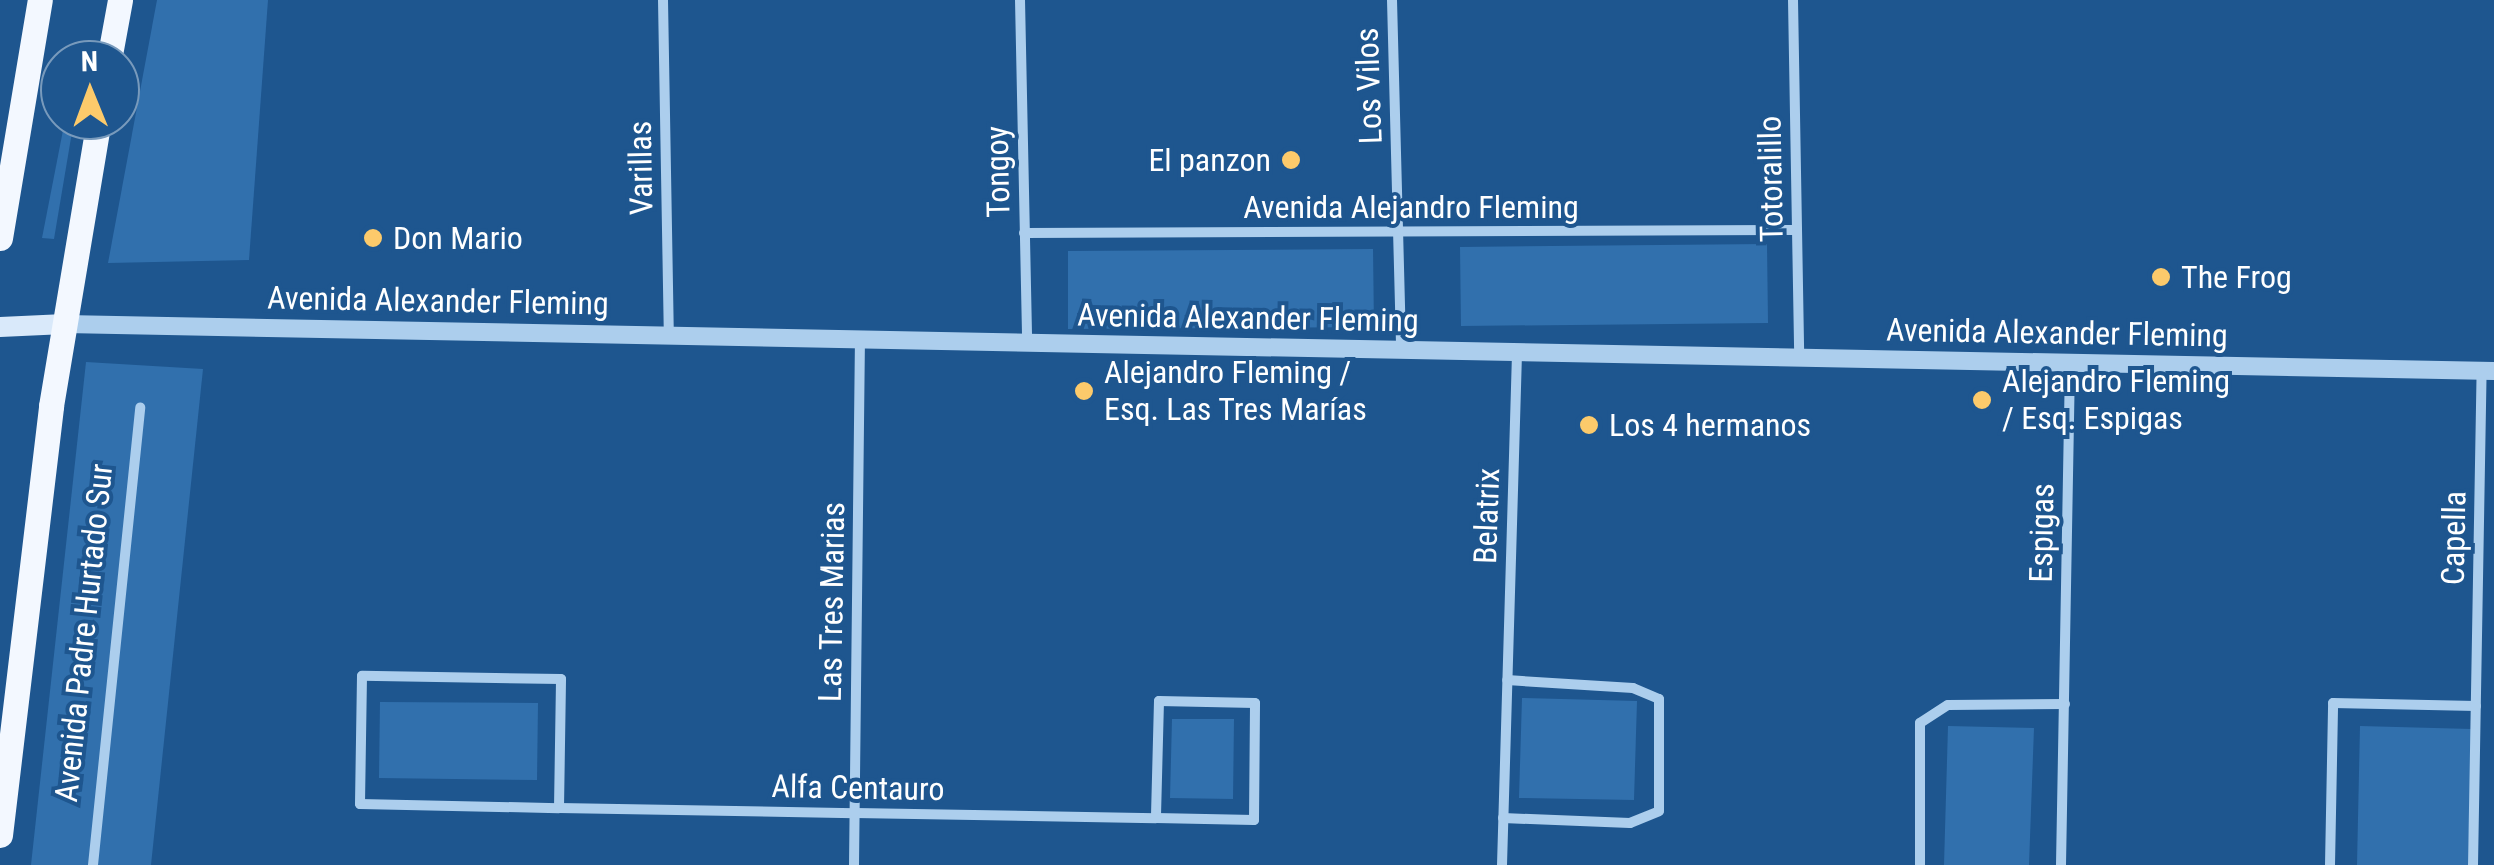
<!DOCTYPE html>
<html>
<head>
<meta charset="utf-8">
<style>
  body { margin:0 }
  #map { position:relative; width:2494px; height:865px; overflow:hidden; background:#1e568f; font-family:"Roboto Condensed",sans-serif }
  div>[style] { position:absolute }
  .green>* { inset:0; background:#3170ad }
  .minor>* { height:10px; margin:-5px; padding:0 5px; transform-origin:5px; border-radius:5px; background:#acceed }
  .tertiary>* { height:18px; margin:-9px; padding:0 9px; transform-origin:9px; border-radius:9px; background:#acceed }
  .secondary>* { height:20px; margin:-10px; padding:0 10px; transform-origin:10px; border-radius:10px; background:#d9e9fa }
  .primary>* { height:25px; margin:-12.5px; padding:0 12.5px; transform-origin:12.5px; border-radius:12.5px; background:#f3f8ff }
  .dots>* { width:28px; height:28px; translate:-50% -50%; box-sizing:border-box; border:5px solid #1e568f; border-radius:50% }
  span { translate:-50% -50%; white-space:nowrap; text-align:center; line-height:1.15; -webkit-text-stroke:8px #1e568f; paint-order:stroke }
  .street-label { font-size:32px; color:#fff }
  .poi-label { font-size:32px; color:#fff }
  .right { translate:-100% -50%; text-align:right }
  .left { translate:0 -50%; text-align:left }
  .north { position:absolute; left:40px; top:40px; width:100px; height:100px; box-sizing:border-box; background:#1e568f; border:2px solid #789abc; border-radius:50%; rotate:359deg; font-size:28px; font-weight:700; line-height:40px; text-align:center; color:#fff }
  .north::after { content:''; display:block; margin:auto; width:35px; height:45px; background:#fcca6b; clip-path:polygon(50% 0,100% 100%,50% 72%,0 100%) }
</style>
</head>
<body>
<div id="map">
  <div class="green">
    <i style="clip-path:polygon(157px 0,268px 0,249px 260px,108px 263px)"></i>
    <i style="clip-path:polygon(65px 120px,74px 120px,54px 239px,42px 238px)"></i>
    <i style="clip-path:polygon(1767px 244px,1768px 323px,1461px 326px,1460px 247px)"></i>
    <i style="clip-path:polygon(1373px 249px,1374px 327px,1068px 329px,1068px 251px)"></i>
    <i style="clip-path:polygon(86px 362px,203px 369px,151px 865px,31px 865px)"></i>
    <i style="clip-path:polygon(1522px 698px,1637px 701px,1634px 800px,1519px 798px)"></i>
    <i style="clip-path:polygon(380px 702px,538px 703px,537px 780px,379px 778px)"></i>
    <i style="clip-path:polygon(1172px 719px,1234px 719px,1233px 799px,1170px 798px)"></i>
    <i style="clip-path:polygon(1948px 726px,2034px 728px,2029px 865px,1944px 865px)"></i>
    <i style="clip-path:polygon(2360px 726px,2472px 729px,2468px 865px,2357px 865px)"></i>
  </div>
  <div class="minor">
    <i style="left:663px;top:0;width:336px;rotate:89deg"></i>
    <i style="left:1020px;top:0;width:343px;rotate:88.8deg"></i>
    <i style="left:1392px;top:0;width:350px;rotate:88.5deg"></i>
    <i style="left:1793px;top:0;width:358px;rotate:89deg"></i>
    <i style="left:1024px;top:233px;width:773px;rotate:-0.22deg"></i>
    <i style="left:559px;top:808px;width:129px;rotate:-89.1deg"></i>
    <i style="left:561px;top:679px;width:199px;rotate:-179.1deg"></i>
    <i style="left:362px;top:676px;width:128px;rotate:90.9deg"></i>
    <i style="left:360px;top:804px;width:199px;rotate:1.2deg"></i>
    <i style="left:559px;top:808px;width:296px;rotate:1deg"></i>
    <i style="left:855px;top:813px;width:301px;rotate:1deg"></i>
    <i style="left:1156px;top:818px;width:98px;rotate:1.2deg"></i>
    <i style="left:1254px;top:820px;width:117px;rotate:-89.5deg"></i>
    <i style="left:1255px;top:703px;width:96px;rotate:-178.8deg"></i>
    <i style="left:1159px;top:701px;width:117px;rotate:91.5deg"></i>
    <i style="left:1503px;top:818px;width:127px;rotate:2.3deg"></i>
    <i style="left:1630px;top:823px;width:31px;rotate:-22deg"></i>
    <i style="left:1659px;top:811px;width:112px;rotate:-90deg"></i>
    <i style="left:1659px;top:699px;width:28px;rotate:-157deg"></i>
    <i style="left:1633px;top:688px;width:126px;rotate:-176.4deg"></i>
    <i style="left:93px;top:865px;width:460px;rotate:-84.1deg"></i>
    <i style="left:854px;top:865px;width:525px;rotate:-89.35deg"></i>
    <i style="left:1502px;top:865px;width:512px;rotate:-88.32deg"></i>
    <i style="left:1920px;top:865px;width:142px;rotate:-90deg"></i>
    <i style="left:1920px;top:723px;width:33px;rotate:-33deg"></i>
    <i style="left:1948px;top:705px;width:117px;rotate:-0.5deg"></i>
    <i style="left:2061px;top:865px;width:502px;rotate:-88.97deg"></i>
    <i style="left:2330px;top:865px;width:162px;rotate:-88.9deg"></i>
    <i style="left:2333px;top:703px;width:143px;rotate:1.2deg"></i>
    <i style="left:2473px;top:865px;width:495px;rotate:-89deg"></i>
  </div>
  <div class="tertiary">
    <i style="left:65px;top:324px;width:2429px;rotate:1.11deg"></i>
  </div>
  <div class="secondary">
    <i style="left:0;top:327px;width:65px;rotate:-2.6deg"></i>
  </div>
  <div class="primary">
    <i style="left:109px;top:60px;width:61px;rotate:-79.6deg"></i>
    <i style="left:0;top:238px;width:241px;rotate:-80.5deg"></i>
    <i style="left:0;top:835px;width:432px;rotate:-83.2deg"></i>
    <i style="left:51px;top:406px;width:290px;rotate:-80.5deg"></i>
  </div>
  <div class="dots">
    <i style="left:1291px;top:160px;background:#fcca6b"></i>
    <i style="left:373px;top:238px;background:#fcca6b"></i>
    <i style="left:2161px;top:277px;background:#fcca6b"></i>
    <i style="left:1084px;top:391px;background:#fcca6b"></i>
    <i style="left:1982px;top:400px;background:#fcca6b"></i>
    <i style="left:1589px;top:425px;background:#fcca6b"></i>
  </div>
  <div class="street-label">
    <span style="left:1369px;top:86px;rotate:-92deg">Los Vilos</span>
    <span style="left:641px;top:168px;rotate:-91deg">Varillas</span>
    <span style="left:998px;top:172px;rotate:-91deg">Tongoy</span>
    <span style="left:1771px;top:179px;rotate:-91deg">Totoralillo</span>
    <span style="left:1411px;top:207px">Avenida Alejandro Fleming</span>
    <span style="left:438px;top:301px;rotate:1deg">Avenida Alexander Fleming</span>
    <span style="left:1248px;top:318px;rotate:1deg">Avenida Alexander Fleming</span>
    <span style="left:2057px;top:333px;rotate:1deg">Avenida Alexander Fleming</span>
    <span style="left:1487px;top:516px;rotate:-88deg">Belatrix</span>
    <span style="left:2042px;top:533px;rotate:-89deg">Espigas</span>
    <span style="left:2454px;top:538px;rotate:-89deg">Capella</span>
    <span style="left:832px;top:602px;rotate:-89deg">Las Tres Marias</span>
    <span style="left:84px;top:633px;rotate:-84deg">Avenida Padre Hurtado Sur</span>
    <span style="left:858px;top:788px;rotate:1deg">Alfa Centauro</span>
  </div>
  <div class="poi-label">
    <span class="right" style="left:1271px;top:160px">El panzon</span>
    <span class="left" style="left:393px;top:238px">Don Mario</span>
    <span class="left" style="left:2181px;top:277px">The Frog</span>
    <span class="left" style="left:1104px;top:391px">Alejandro Fleming /<br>Esq. Las Tres Marías</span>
    <span class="left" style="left:2002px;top:400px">Alejandro Fleming<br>/ Esq. Espigas</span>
    <span class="left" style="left:1609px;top:425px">Los 4 hermanos</span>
  </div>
  <div class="north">N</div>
</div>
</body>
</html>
